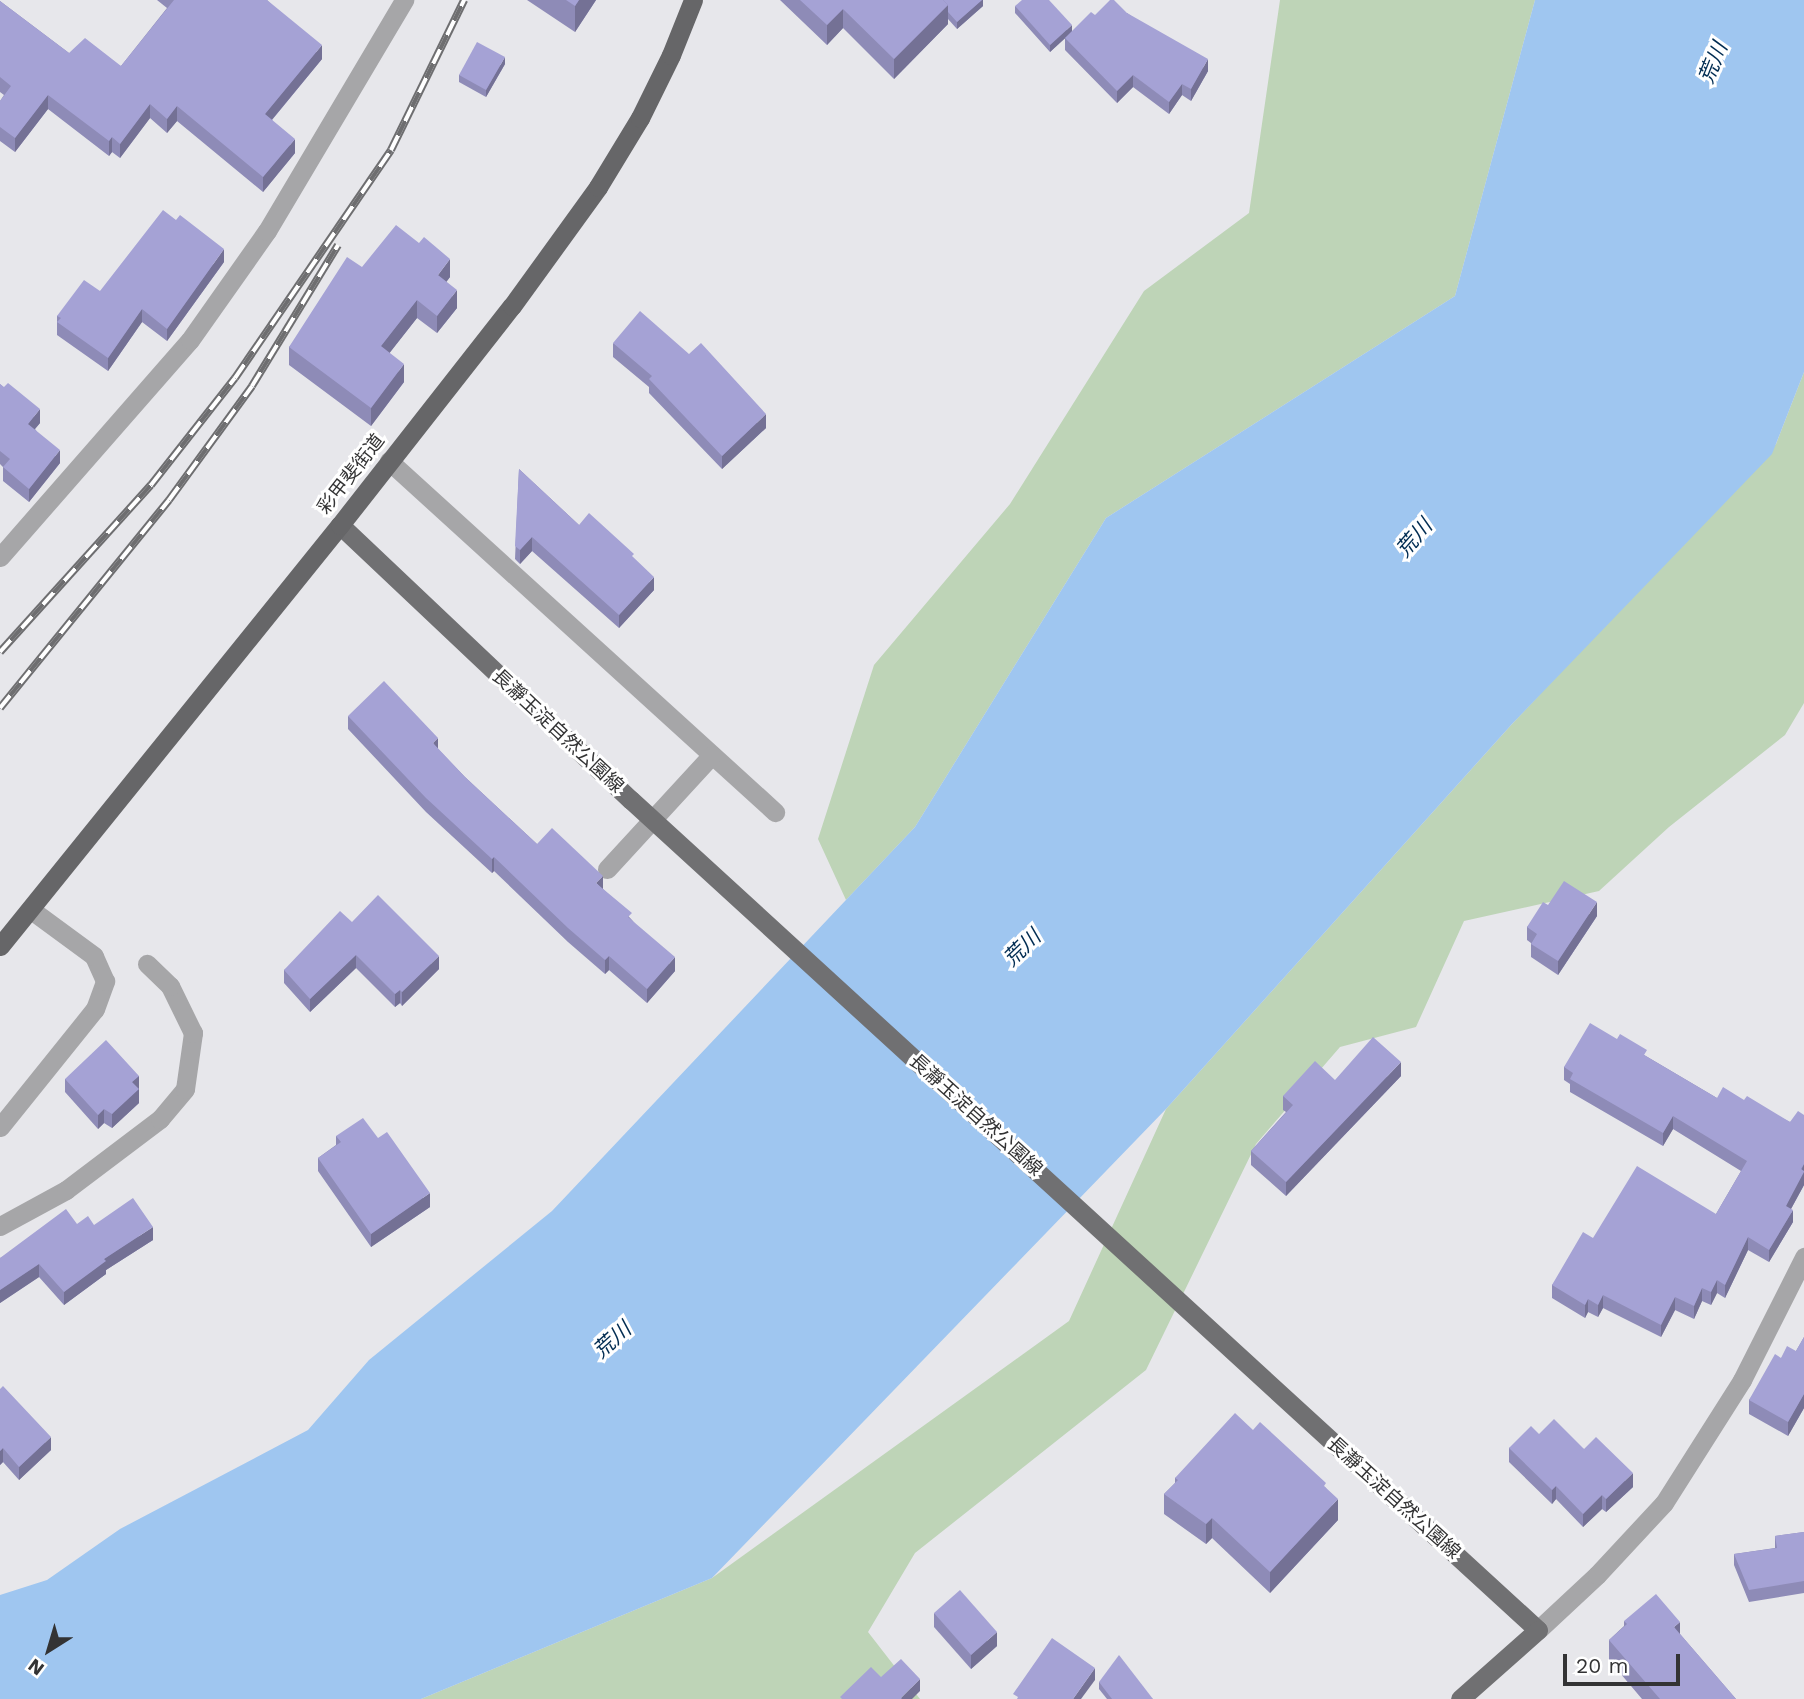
<!DOCTYPE html>
<html>
<head>
<meta charset="utf-8">
<style>
  body { margin:0 }
  #map { position:relative; width:1804px; height:1699px; overflow:hidden; background:#e7e7eb; font-family:"Work Sans","Noto Sans JP",sans-serif }
  div>[style] { position:absolute }
  .green>* { inset:0; background:#bed4b7 }
  .water>* { inset:0; background:#9fc6f0 }
  .minor>* { height:19px; margin:-9.5px; padding:0 9.5px; transform-origin:9.5px; border-radius:9.5px; background:#a6a6a8 }
  .tertiary>* { height:19px; margin:-9.5px; padding:0 9.5px; transform-origin:9.5px; border-radius:9.5px; background:#a6a6a8 }
  .primary>* { height:19px; margin:-9.5px; padding:0 9.5px; transform-origin:9.5px; border-radius:9.5px; background:#707072 }
  .trunk>* { height:19px; margin:-9.5px; padding:0 9.5px; transform-origin:9.5px; border-radius:9.5px; background:#666668 }
  .rail>* { height:8px; margin-top:-4px; transform-origin:0; background:repeating-linear-gradient(90deg,#fff 0 16px,#6e6e70 0 32px); box-sizing:border-box; border-block:2px solid #6e6e70 }
  .wall>* { inset:0; background:#8e8bb7 }
  .shaded-wall>* { inset:0; background:#747195 }
  .building>* { inset:0; background:#a5a2d5 }
  span { translate:-50% -50%; white-space:nowrap; text-align:center; line-height:1.15; -webkit-text-stroke:6px #fff; paint-order:stroke }
  .street-label { font-size:19px; color:#333334 }
  .water-label { font-size:21px; color:#012c52; font-style:italic }
  .north { position:absolute; left:14px; top:1615px; width:70px; height:70px; -webkit-text-stroke:5px #fff; paint-order:stroke; rotate:217deg; font-size:19px; font-weight:700; line-height:28px; text-align:center; color:#333334 }
  .north::after { content:''; display:block; margin:auto; width:24px; height:32px; background:#333334; clip-path:polygon(50% 0,100% 100%,50% 72%,0 100%) }
  .scale { position:absolute; left:1563px; top:1654px; width:117px; height:32px; box-sizing:border-box; border:4px solid #333334; border-top:0; padding-left:9px; font-size:21px; line-height:24px; white-space:nowrap; color:#333334; -webkit-text-stroke:5px #fff; paint-order:stroke }
</style>
</head>
<body>
<div id="map">
  <div class="green">
    <i style="clip-path:polygon(1280px 0,1535px 0,1455px 296px,1106px 518px,915px 827px,846px 900px,818px 839px,874px 665px,1010px 504px,1144px 291px,1249px 213px)"></i>
    <i style="clip-path:polygon(1804px 372px,1804px 703px,1785px 735px,1669px 827px,1599px 891px,1464px 921px,1416px 1027px,1340px 1047px,1256px 1144px,1146px 1370px,915px 1553px,868px 1632px,920px 1699px,421px 1699px,712px 1578px,1069px 1321px,1166px 1109px,1512px 724px,1776px 444px)"></i>
  </div>
  <div class="water">
    <i style="clip-path:polygon(1535px 0,1804px 0,1804px 372px,1772px 454px,1512px 724px,1166px 1109px,712px 1578px,421px 1699px,0 1699px,0 1595px,47px 1580px,120px 1529px,308px 1430px,369px 1360px,552px 1211px,915px 827px,1106px 518px,1455px 296px)"></i>
  </div>
  <div class="minor">
    <i style="left:389px;top:461px;width:522px;rotate:42.28deg"></i>
    <i style="left:0;top:557px;width:288px;rotate:-48.8deg"></i>
    <i style="left:190px;top:340px;width:133px;rotate:-54.8deg"></i>
    <i style="left:267px;top:231px;width:269px;rotate:-59.3deg"></i>
    <i style="left:607px;top:869px;width:155px;rotate:-47.4deg"></i>
    <i style="left:0;top:1127px;width:151px;rotate:-51.2deg"></i>
    <i style="left:95px;top:1009px;width:30px;rotate:-70deg"></i>
    <i style="left:105px;top:981px;width:27px;rotate:-114deg"></i>
    <i style="left:94px;top:956px;width:79px;rotate:-143.7deg"></i>
    <i style="left:0;top:1226px;width:75px;rotate:-28.6deg"></i>
    <i style="left:66px;top:1190px;width:118px;rotate:-37.1deg"></i>
    <i style="left:160px;top:1119px;width:39px;rotate:-50deg"></i>
    <i style="left:185px;top:1089px;width:57px;rotate:-81.9deg"></i>
    <i style="left:193px;top:1033px;width:52px;rotate:-116.1deg"></i>
    <i style="left:170px;top:986px;width:32px;rotate:-136deg"></i>
  </div>
  <div class="tertiary">
    <i style="left:1538px;top:1630px;width:81px;rotate:-43deg"></i>
    <i style="left:1597px;top:1575px;width:98px;rotate:-47.1deg"></i>
    <i style="left:1664px;top:1503px;width:146px;rotate:-57.6deg"></i>
    <i style="left:1742px;top:1380px;width:138px;rotate:-63.2deg"></i>
  </div>
  <div class="primary">
    <i style="left:340px;top:525px;width:400px;rotate:43.4deg"></i>
    <i style="left:631px;top:800px;width:1229px;rotate:42.46deg"></i>
    <i style="left:1538px;top:1630px;width:104px;rotate:138.5deg"></i>
  </div>
  <div class="trunk">
    <i style="left:0;top:946px;width:541px;rotate:-51.08deg"></i>
    <i style="left:340px;top:525px;width:278px;rotate:-51.9deg"></i>
    <i style="left:512px;top:306px;width:147px;rotate:-54.1deg"></i>
    <i style="left:598px;top:187px;width:81px;rotate:-58.7deg"></i>
    <i style="left:640px;top:118px;width:70px;rotate:-63.8deg"></i>
    <i style="left:671px;top:55px;width:59px;rotate:-68.2deg"></i>
  </div>
  <div class="rail">
    <i style="left:0;top:652px;width:225px;rotate:-47.9deg"></i>
    <i style="left:151px;top:485px;width:136px;rotate:-51.9deg"></i>
    <i style="left:235px;top:378px;width:276px;rotate:-55.6deg"></i>
    <i style="left:391px;top:150px;width:167px;rotate:-64deg"></i>
    <i style="left:0;top:708px;width:268px;rotate:-50.9deg"></i>
    <i style="left:169px;top:500px;width:141px;rotate:-53.9deg"></i>
    <i style="left:252px;top:386px;width:165px;rotate:-58.6deg"></i>
  </div>
  <div class="wall">
    <i style="clip-path:polygon(157px 0,267px 0,322px 59px,272px 120px,295px 153px,263px 192px,177px 121px,167px 133px,150px 118px,120px 158px,112px 152px,109px 156px,48px 109px,15px 152px,0 141px,0 101px,4px 95px,0 92px,0 1px,69px 53px,121px 66px,167px 8px)"></i>
    <i style="clip-path:polygon(527px 0,596px 0,575px 32px)"></i>
    <i style="clip-path:polygon(780px 0,983px 0,983px 6px,957px 29px,948px 19px,948px 24px,894px 79px,843px 28px,827px 45px)"></i>
    <i style="clip-path:polygon(1015px 6px,1072px 32px,1095px 15px,1127px 13px,1208px 71px,1191px 101px,1182px 95px,1169px 114px,1133px 87px,1117px 103px,1065px 50px,1065px 38px,1068px 35px,1050px 52px,1015px 13px)"></i>
    <i style="clip-path:polygon(505px 64px,486px 97px,459px 82px,459px 75px)"></i>
    <i style="clip-path:polygon(224px 262px,167px 341px,142px 322px,108px 371px,57px 335px,57px 316px,100px 291px)"></i>
    <i style="clip-path:polygon(362px 267px,450px 277px,446px 282px,457px 308px,437px 333px,417px 318px,389px 353px,404px 382px,371px 426px,289px 365px,289px 347px)"></i>
    <i style="clip-path:polygon(613px 343px,766px 428px,722px 469px,649px 393px,649px 387px,613px 357px)"></i>
    <i style="clip-path:polygon(0 384px,40px 423px,35px 429px,60px 463px,29px 502px,3px 481px,3px 467px,0 464px)"></i>
    <i style="clip-path:polygon(519px 469px,579px 525px,634px 559px,654px 590px,619px 628px,532px 551px,520px 564px,515px 559px)"></i>
    <i style="clip-path:polygon(348px 716px,438px 749px,465px 777px,537px 844px,603px 889px,632px 920px,675px 971px,647px 1003px,609px 970px,605px 974px,568px 942px,494px 871px,492px 873px,426px 812px,348px 729px)"></i>
    <i style="clip-path:polygon(1548px 905px,1597px 916px,1558px 975px,1531px 957px,1531px 943px,1527px 940px,1527px 927px)"></i>
    <i style="clip-path:polygon(352px 922px,439px 969px,402px 1006px,400px 1003px,395px 1007px,356px 968px,310px 1012px,284px 983px,284px 970px)"></i>
    <i style="clip-path:polygon(1617px 1039px,1717px 1098px,1744px 1100px,1790px 1122px,1804px 1115px,1804px 1185px,1791px 1209px,1793px 1222px,1769px 1262px,1748px 1250px,1725px 1298px,1717px 1293px,1711px 1305px,1702px 1301px,1694px 1319px,1675px 1310px,1661px 1337px,1603px 1308px,1598px 1317px,1588px 1312px,1585px 1318px,1552px 1298px,1552px 1285px,1593px 1238px,1716px 1214px,1741px 1171px,1673px 1129px,1663px 1146px,1570px 1092px,1570px 1084px,1564px 1080px,1564px 1067px)"></i>
    <i style="clip-path:polygon(139px 1076px,139px 1103px,112px 1128px,104px 1123px,98px 1129px,65px 1092px,65px 1079px)"></i>
    <i style="clip-path:polygon(1401px 1076px,1286px 1196px,1251px 1165px,1251px 1151px,1286px 1112px,1283px 1110px,1283px 1096px,1335px 1080px)"></i>
    <i style="clip-path:polygon(336px 1136px,378px 1138px,430px 1207px,371px 1247px,318px 1171px,318px 1158px,336px 1145px)"></i>
    <i style="clip-path:polygon(77px 1224px,94px 1225px,153px 1240px,106px 1270px,106px 1274px,64px 1305px,39px 1277px,0 1303px,0 1258px)"></i>
    <i style="clip-path:polygon(1804px 1337px,1804px 1408px,1788px 1436px,1749px 1414px,1749px 1400px,1781px 1358px,1796px 1351px)"></i>
    <i style="clip-path:polygon(0 1389px,51px 1450px,19px 1480px,3px 1462px,0 1465px)"></i>
    <i style="clip-path:polygon(1253px 1430px,1326px 1488px,1338px 1520px,1270px 1593px,1212px 1538px,1206px 1544px,1164px 1514px,1164px 1494px,1175px 1483px,1175px 1478px)"></i>
    <i style="clip-path:polygon(1539px 1434px,1584px 1449px,1633px 1487px,1606px 1512px,1602px 1509px,1583px 1527px,1556px 1499px,1552px 1504px,1509px 1462px,1509px 1448px)"></i>
    <i style="clip-path:polygon(1804px 1532px,1804px 1593px,1749px 1602px,1734px 1565px,1734px 1554px,1775px 1548px,1775px 1536px)"></i>
    <i style="clip-path:polygon(934px 1613px,997px 1646px,971px 1669px,934px 1627px)"></i>
    <i style="clip-path:polygon(1624px 1621px,1680px 1634px,1736px 1699px,1642px 1699px,1609px 1660px,1609px 1640px,1624px 1626px)"></i>
    <i style="clip-path:polygon(1099px 1682px,1153px 1699px,1107px 1699px,1099px 1689px)"></i>
  </div>
  <div class="shaded-wall">
    <i style="clip-path:polygon(579px 0,596px 0,575px 32px,575px 6px)"></i>
    <i style="clip-path:polygon(982px 0,983px 0,983px 6px,957px 29px,957px 22px)"></i>
    <i style="clip-path:polygon(948px 5px,948px 24px,894px 79px,894px 59px)"></i>
    <i style="clip-path:polygon(843px 9px,843px 28px,827px 45px,827px 25px)"></i>
    <i style="clip-path:polygon(1072px 25px,1072px 32px,1050px 52px,1050px 45px)"></i>
    <i style="clip-path:polygon(322px 45px,322px 59px,265px 128px,265px 114px)"></i>
    <i style="clip-path:polygon(505px 57px,505px 64px,486px 97px,486px 90px)"></i>
    <i style="clip-path:polygon(1208px 59px,1208px 71px,1191px 101px,1191px 89px)"></i>
    <i style="clip-path:polygon(1133px 75px,1133px 87px,1117px 103px,1117px 91px)"></i>
    <i style="clip-path:polygon(1182px 84px,1182px 95px,1169px 114px,1169px 102px)"></i>
    <i style="clip-path:polygon(48px 95px,48px 109px,15px 152px,15px 138px)"></i>
    <i style="clip-path:polygon(150px 104px,150px 118px,120px 158px,120px 144px)"></i>
    <i style="clip-path:polygon(177px 106px,177px 121px,167px 133px,167px 119px)"></i>
    <i style="clip-path:polygon(112px 137px,112px 152px,109px 156px,109px 141px)"></i>
    <i style="clip-path:polygon(295px 139px,295px 153px,263px 192px,263px 177px)"></i>
    <i style="clip-path:polygon(224px 249px,224px 262px,167px 341px,167px 329px)"></i>
    <i style="clip-path:polygon(450px 259px,450px 277px,438px 293px,438px 275px)"></i>
    <i style="clip-path:polygon(457px 290px,457px 308px,437px 333px,437px 316px)"></i>
    <i style="clip-path:polygon(417px 300px,417px 318px,381px 364px,381px 346px)"></i>
    <i style="clip-path:polygon(142px 309px,142px 322px,108px 371px,108px 358px)"></i>
    <i style="clip-path:polygon(404px 364px,404px 382px,371px 426px,371px 408px)"></i>
    <i style="clip-path:polygon(40px 409px,40px 423px,28px 437px,28px 424px)"></i>
    <i style="clip-path:polygon(766px 414px,766px 428px,722px 469px,722px 456px)"></i>
    <i style="clip-path:polygon(60px 450px,60px 463px,29px 502px,29px 489px)"></i>
    <i style="clip-path:polygon(532px 537px,532px 551px,520px 564px,520px 550px)"></i>
    <i style="clip-path:polygon(654px 577px,654px 590px,619px 628px,619px 615px)"></i>
    <i style="clip-path:polygon(438px 738px,438px 751px,433px 743px)"></i>
    <i style="clip-path:polygon(494px 857px,494px 871px,492px 873px,492px 859px)"></i>
    <i style="clip-path:polygon(603px 876px,603px 890px,596px 883px)"></i>
    <i style="clip-path:polygon(1597px 902px,1597px 916px,1558px 975px,1558px 961px)"></i>
    <i style="clip-path:polygon(356px 955px,356px 968px,310px 1012px,310px 999px)"></i>
    <i style="clip-path:polygon(439px 956px,439px 969px,402px 1006px,402px 992px)"></i>
    <i style="clip-path:polygon(609px 956px,609px 970px,605px 974px,605px 960px)"></i>
    <i style="clip-path:polygon(675px 957px,675px 971px,647px 1003px,647px 989px)"></i>
    <i style="clip-path:polygon(400px 990px,400px 1003px,395px 1007px,395px 994px)"></i>
    <i style="clip-path:polygon(1401px 1062px,1401px 1076px,1286px 1196px,1286px 1182px)"></i>
    <i style="clip-path:polygon(139px 1076px,139px 1103px,112px 1128px,112px 1114px,132px 1082px)"></i>
    <i style="clip-path:polygon(104px 1109px,104px 1123px,98px 1129px,98px 1115px)"></i>
    <i style="clip-path:polygon(1673px 1116px,1673px 1129px,1663px 1146px,1663px 1133px)"></i>
    <i style="clip-path:polygon(1804px 1164px,1804px 1185px,1786px 1218px,1786px 1206px)"></i>
    <i style="clip-path:polygon(430px 1193px,430px 1207px,371px 1247px,371px 1234px)"></i>
    <i style="clip-path:polygon(1793px 1210px,1793px 1222px,1769px 1262px,1769px 1250px)"></i>
    <i style="clip-path:polygon(153px 1227px,153px 1240px,106px 1270px,106px 1274px,64px 1305px,64px 1292px,104px 1259px)"></i>
    <i style="clip-path:polygon(1748px 1237px,1748px 1250px,1725px 1298px,1725px 1285px)"></i>
    <i style="clip-path:polygon(39px 1264px,39px 1277px,0 1303px,0 1290px)"></i>
    <i style="clip-path:polygon(1717px 1280px,1717px 1293px,1711px 1305px,1711px 1292px)"></i>
    <i style="clip-path:polygon(1702px 1288px,1702px 1301px,1694px 1319px,1694px 1306px)"></i>
    <i style="clip-path:polygon(1603px 1295px,1603px 1308px,1598px 1317px,1598px 1305px)"></i>
    <i style="clip-path:polygon(1675px 1297px,1675px 1310px,1661px 1337px,1661px 1325px)"></i>
    <i style="clip-path:polygon(1588px 1299px,1588px 1312px,1585px 1318px,1585px 1305px)"></i>
    <i style="clip-path:polygon(1804px 1394px,1804px 1408px,1788px 1436px,1788px 1422px)"></i>
    <i style="clip-path:polygon(51px 1437px,51px 1450px,19px 1480px,19px 1467px)"></i>
    <i style="clip-path:polygon(3px 1448px,3px 1462px,0 1465px,0 1451px)"></i>
    <i style="clip-path:polygon(1633px 1473px,1633px 1487px,1606px 1512px,1606px 1499px)"></i>
    <i style="clip-path:polygon(1556px 1486px,1556px 1499px,1552px 1504px,1552px 1490px)"></i>
    <i style="clip-path:polygon(1602px 1495px,1602px 1509px,1583px 1527px,1583px 1514px)"></i>
    <i style="clip-path:polygon(1338px 1499px,1338px 1520px,1270px 1593px,1270px 1572px)"></i>
    <i style="clip-path:polygon(1212px 1518px,1212px 1538px,1206px 1544px,1206px 1524px)"></i>
    <i style="clip-path:polygon(1680px 1622px,1680px 1642px,1674px 1627px)"></i>
    <i style="clip-path:polygon(997px 1632px,997px 1646px,971px 1669px,971px 1655px)"></i>
    <i style="clip-path:polygon(1095px 1668px,1095px 1680px,1081px 1699px,1073px 1699px)"></i>
    <i style="clip-path:polygon(920px 1679px,920px 1691px,912px 1699px,901px 1699px,901px 1698px)"></i>
  </div>
  <div class="building">
    <i style="clip-path:polygon(174px 0,267px 0,322px 45px,265px 114px,295px 139px,263px 177px,177px 106px,167px 119px,150px 104px,120px 144px,112px 137px,109px 141px,48px 95px,15px 138px,0 127px,0 101px,11px 86px,0 77px,0 1px,69px 53px,85px 38px,121px 66px)"></i>
    <i style="clip-path:polygon(566px 0,579px 0,575px 6px)"></i>
    <i style="clip-path:polygon(800px 0,943px 0,948px 5px,894px 59px,843px 9px,827px 25px)"></i>
    <i style="clip-path:polygon(943px 0,982px 0,957px 22px,948px 12px,948px 5px)"></i>
    <i style="clip-path:polygon(1022px 0,1049px 0,1072px 25px,1050px 45px,1015px 6px)"></i>
    <i style="clip-path:polygon(1110px 0,1114px 0,1127px 13px,1208px 59px,1191px 89px,1182px 84px,1169px 102px,1133px 75px,1117px 91px,1065px 38px,1091px 12px,1095px 15px)"></i>
    <i style="clip-path:polygon(477px 42px,505px 57px,486px 90px,459px 75px)"></i>
    <i style="clip-path:polygon(163px 210px,176px 220px,180px 215px,224px 249px,167px 329px,142px 309px,108px 358px,57px 322px,61px 318px,57px 316px,84px 280px,100px 291px)"></i>
    <i style="clip-path:polygon(396px 225px,419px 243px,424px 237px,450px 259px,438px 275px,457px 290px,437px 316px,417px 300px,381px 346px,404px 364px,371px 408px,289px 347px,347px 257px,362px 267px)"></i>
    <i style="clip-path:polygon(640px 311px,689px 354px,701px 343px,766px 414px,722px 456px,649px 379px,652px 376px,613px 343px)"></i>
    <i style="clip-path:polygon(8px 383px,40px 409px,28px 424px,60px 450px,29px 489px,3px 467px,10px 459px,0 451px,0 384px,4px 387px)"></i>
    <i style="clip-path:polygon(519px 469px,579px 525px,589px 513px,634px 554px,632px 556px,654px 577px,619px 615px,532px 537px,520px 550px,515px 546px)"></i>
    <i style="clip-path:polygon(384px 681px,438px 738px,433px 743px,465px 777px,537px 844px,552px 828px,603px 876px,596px 883px,632px 913px,628px 917px,675px 957px,647px 989px,609px 956px,605px 960px,568px 928px,494px 857px,492px 859px,426px 798px,348px 716px)"></i>
    <i style="clip-path:polygon(1564px 881px,1597px 902px,1558px 961px,1531px 944px,1537px 934px,1527px 927px,1543px 902px,1548px 905px)"></i>
    <i style="clip-path:polygon(378px 895px,439px 956px,402px 992px,400px 990px,395px 994px,356px 955px,310px 999px,284px 970px,340px 911px,352px 922px)"></i>
    <i style="clip-path:polygon(1590px 1023px,1617px 1039px,1620px 1034px,1647px 1050px,1644px 1055px,1717px 1098px,1723px 1087px,1744px 1100px,1747px 1096px,1790px 1122px,1798px 1111px,1804px 1115px,1804px 1164px,1801px 1169px,1804px 1171px,1804px 1172px,1786px 1206px,1793px 1210px,1769px 1250px,1748px 1237px,1725px 1285px,1717px 1280px,1711px 1292px,1702px 1288px,1694px 1306px,1675px 1297px,1661px 1325px,1603px 1295px,1598px 1305px,1588px 1299px,1585px 1305px,1552px 1285px,1583px 1232px,1593px 1238px,1637px 1166px,1716px 1214px,1747px 1161px,1673px 1116px,1663px 1133px,1570px 1079px,1573px 1073px,1564px 1067px)"></i>
    <i style="clip-path:polygon(1373px 1037px,1401px 1062px,1286px 1182px,1251px 1151px,1293px 1105px,1283px 1096px,1315px 1061px,1335px 1080px)"></i>
    <i style="clip-path:polygon(106px 1040px,139px 1076px,132px 1082px,139px 1089px,112px 1114px,104px 1109px,98px 1115px,65px 1079px)"></i>
    <i style="clip-path:polygon(363px 1118px,378px 1138px,387px 1132px,430px 1193px,371px 1234px,318px 1158px,341px 1142px,336px 1136px)"></i>
    <i style="clip-path:polygon(133px 1198px,153px 1227px,104px 1259px,106px 1261px,64px 1292px,39px 1264px,0 1290px,0 1258px,66px 1209px,77px 1224px,88px 1216px,94px 1225px)"></i>
    <i style="clip-path:polygon(1804px 1337px,1804px 1394px,1788px 1422px,1749px 1400px,1775px 1354px,1781px 1358px,1787px 1346px,1796px 1351px)"></i>
    <i style="clip-path:polygon(3px 1386px,51px 1437px,19px 1467px,3px 1448px,0 1451px,0 1389px)"></i>
    <i style="clip-path:polygon(1235px 1413px,1253px 1430px,1260px 1422px,1326px 1483px,1324px 1486px,1338px 1499px,1270px 1572px,1212px 1518px,1206px 1524px,1164px 1494px,1178px 1480px,1175px 1478px)"></i>
    <i style="clip-path:polygon(1554px 1419px,1584px 1449px,1596px 1437px,1633px 1473px,1606px 1499px,1602px 1495px,1583px 1514px,1556px 1486px,1552px 1490px,1509px 1448px,1531px 1426px,1539px 1434px)"></i>
    <i style="clip-path:polygon(1804px 1532px,1804px 1581px,1749px 1590px,1734px 1554px,1777px 1548px,1775px 1536px)"></i>
    <i style="clip-path:polygon(960px 1590px,997px 1632px,971px 1655px,934px 1613px)"></i>
    <i style="clip-path:polygon(1656px 1594px,1680px 1622px,1674px 1627px,1736px 1699px,1660px 1699px,1609px 1640px,1627px 1624px,1624px 1621px)"></i>
    <i style="clip-path:polygon(1052px 1638px,1095px 1668px,1073px 1699px,1017px 1699px,1018px 1697px,1013px 1694px)"></i>
    <i style="clip-path:polygon(1119px 1655px,1153px 1699px,1112px 1699px,1099px 1682px)"></i>
    <i style="clip-path:polygon(901px 1659px,920px 1679px,901px 1698px,902px 1699px,842px 1699px,840px 1697px,871px 1667px,881px 1677px)"></i>
  </div>
  <div class="street-label">
    <span style="left:351px;top:474px;rotate:-52deg">彩甲斐街道</span>
    <span style="left:558px;top:731px;rotate:43deg">長瀞玉淀自然公園線</span>
    <span style="left:976px;top:1115px;rotate:42deg">長瀞玉淀自然公園線</span>
    <span style="left:1394px;top:1498px;rotate:42deg">長瀞玉淀自然公園線</span>
  </div>
  <div class="water-label">
    <span style="left:1713px;top:63px;rotate:-68deg">荒川</span>
    <span style="left:1414px;top:538px;rotate:-49deg">荒川</span>
    <span style="left:1022px;top:948px;rotate:-44deg">荒川</span>
    <span style="left:612px;top:1340px;rotate:-42deg">荒川</span>
  </div>
  <div class="north">N</div>
  <div class="scale">20 m</div>
</div>
</body>
</html>
